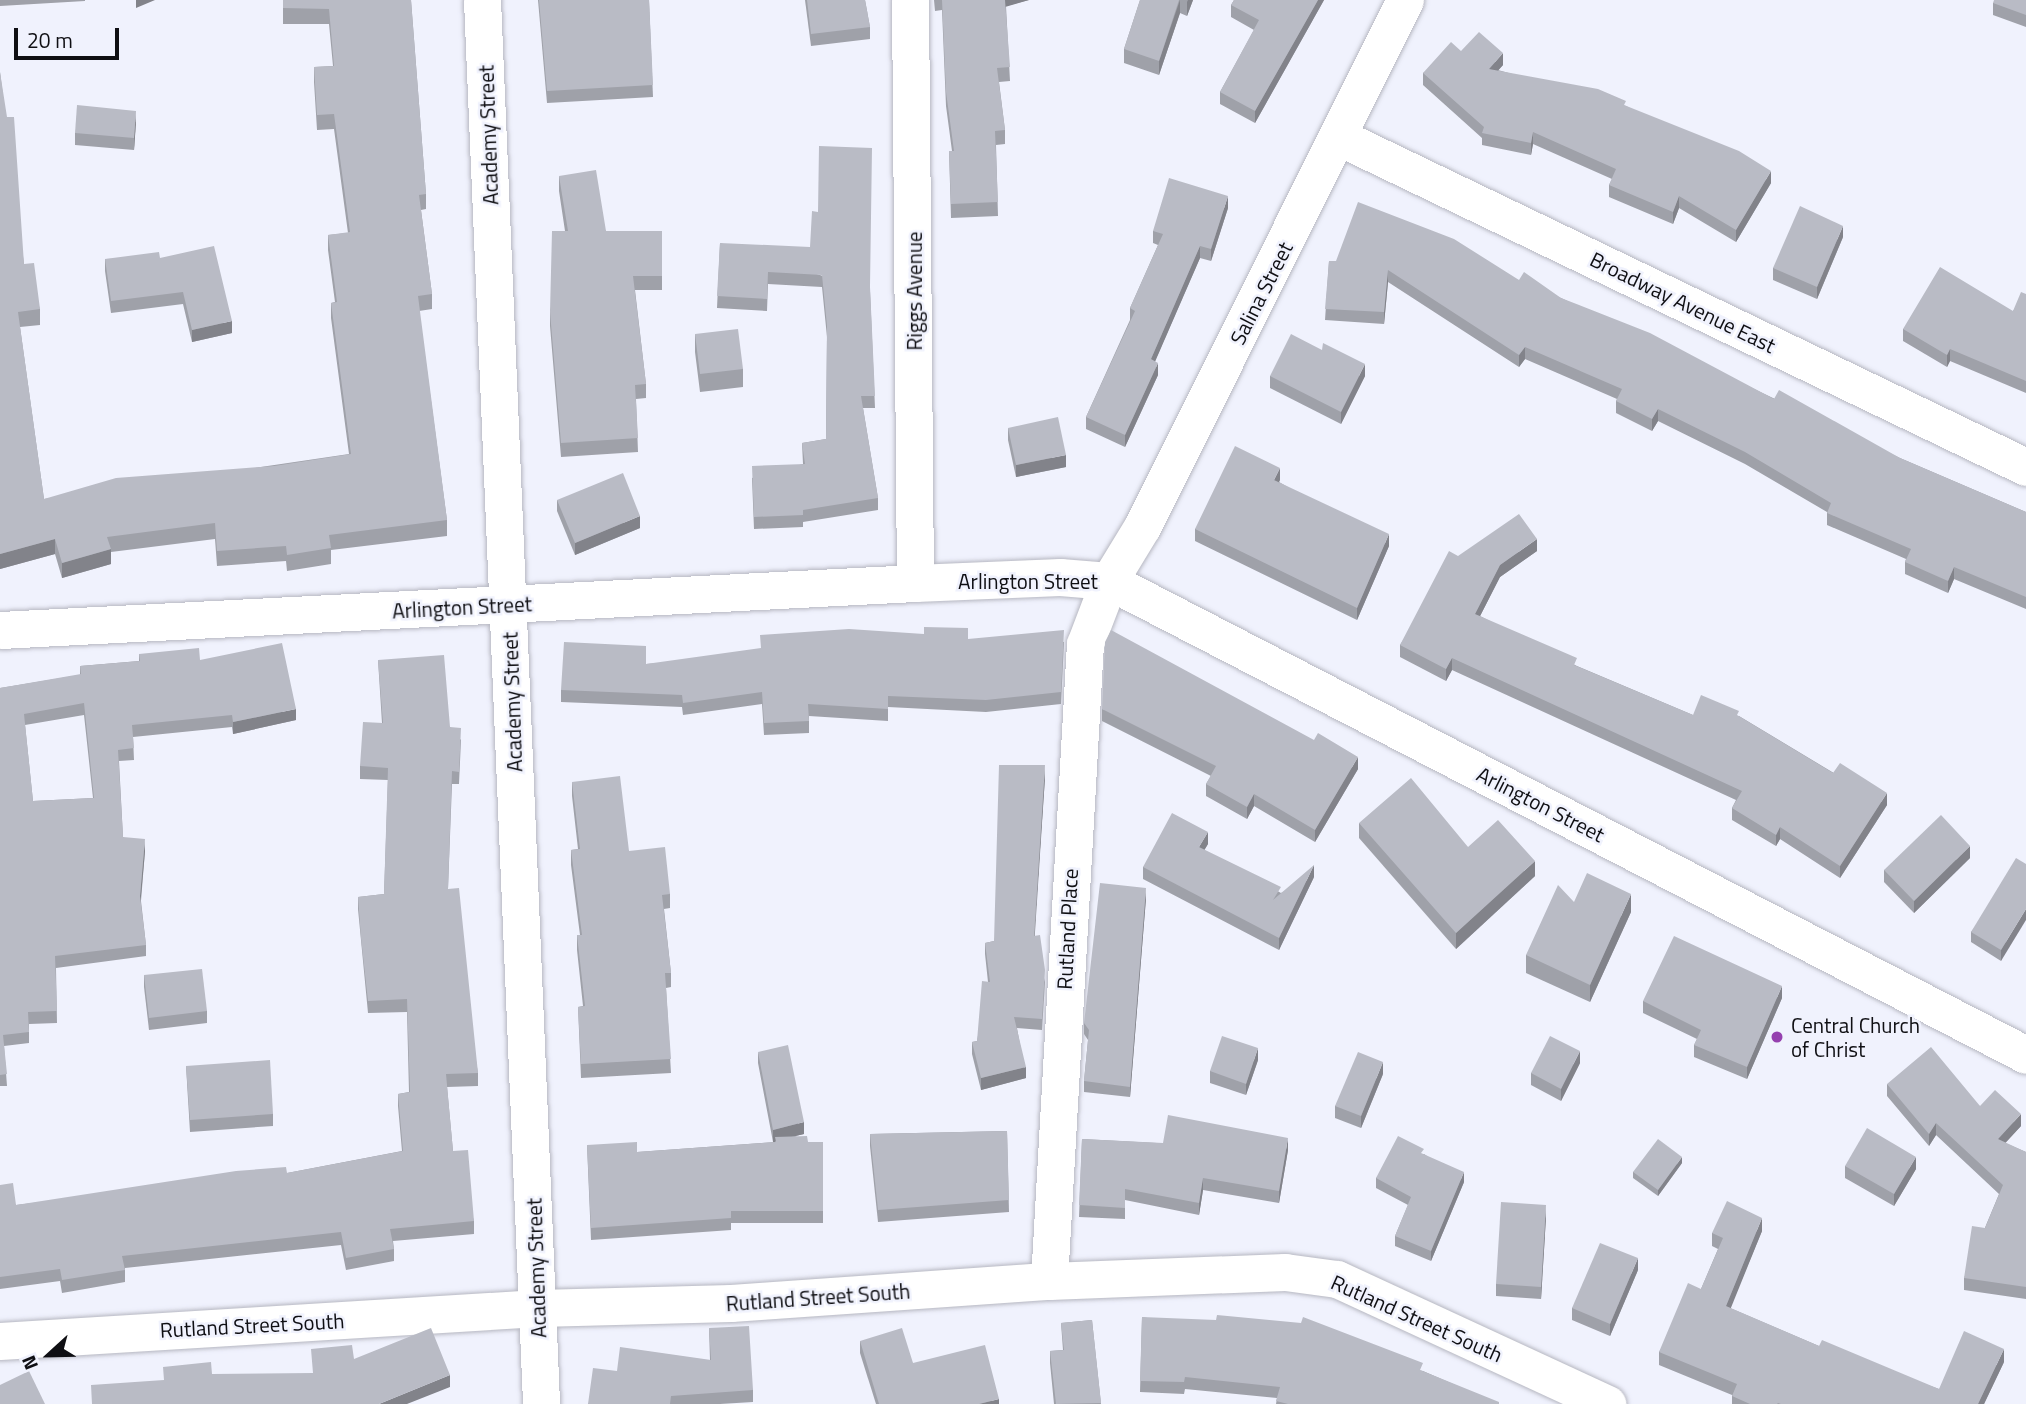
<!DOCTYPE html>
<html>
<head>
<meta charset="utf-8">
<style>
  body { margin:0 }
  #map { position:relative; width:2026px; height:1404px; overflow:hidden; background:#f0f2fd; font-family:"Titillium Web",sans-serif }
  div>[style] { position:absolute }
  .roads { filter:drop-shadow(0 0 2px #b6b7c1) drop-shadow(0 0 2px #b6b7c1) }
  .minor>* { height:37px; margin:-18.5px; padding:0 18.5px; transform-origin:18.5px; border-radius:18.5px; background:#fff }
  .wall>* { inset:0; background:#9fa1a9 }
  .shaded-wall>* { inset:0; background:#82838a }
  .building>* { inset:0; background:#b9bbc5 }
  .dots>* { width:19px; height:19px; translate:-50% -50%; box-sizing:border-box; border:4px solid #f0f2fd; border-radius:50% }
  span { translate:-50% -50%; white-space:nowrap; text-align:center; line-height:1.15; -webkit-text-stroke:5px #f0f2fd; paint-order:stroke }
  .street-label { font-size:21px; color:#0f0f13 }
  .poi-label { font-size:21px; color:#0f0f13 }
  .left { translate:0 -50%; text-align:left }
  .north { position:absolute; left:14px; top:1320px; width:70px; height:70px; -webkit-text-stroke:5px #f0f2fd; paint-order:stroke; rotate:248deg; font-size:19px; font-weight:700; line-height:28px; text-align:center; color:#0f0f13 }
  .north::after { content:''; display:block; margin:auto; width:24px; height:32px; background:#0f0f13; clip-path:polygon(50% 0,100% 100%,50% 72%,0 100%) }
  .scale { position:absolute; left:14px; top:28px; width:105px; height:32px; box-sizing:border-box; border:4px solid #0f0f13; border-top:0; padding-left:9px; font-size:21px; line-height:24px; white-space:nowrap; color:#0f0f13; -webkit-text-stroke:5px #f0f2fd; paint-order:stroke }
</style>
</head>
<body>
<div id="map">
  <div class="roads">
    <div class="minor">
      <i style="left:482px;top:0;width:1405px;rotate:87.59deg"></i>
      <i style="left:910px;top:0;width:583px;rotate:89.51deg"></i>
      <i style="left:1339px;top:137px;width:762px;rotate:25.66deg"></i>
      <i style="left:0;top:630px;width:916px;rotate:-2.94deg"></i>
      <i style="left:915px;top:583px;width:145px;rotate:-2.4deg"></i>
      <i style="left:1060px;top:577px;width:49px;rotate:4.7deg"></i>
      <i style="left:1109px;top:581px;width:1032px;rotate:27.33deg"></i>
      <i style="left:1049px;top:1281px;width:638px;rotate:-86.77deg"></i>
      <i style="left:1085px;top:644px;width:67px;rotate:-69.1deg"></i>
      <i style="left:1109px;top:581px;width:63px;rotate:-58.6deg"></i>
      <i style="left:1142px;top:527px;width:589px;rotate:-63.48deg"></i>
      <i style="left:0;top:1341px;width:539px;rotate:-3.51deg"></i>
      <i style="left:538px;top:1308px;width:193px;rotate:-1.5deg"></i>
      <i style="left:731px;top:1303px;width:319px;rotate:-4deg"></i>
      <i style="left:1049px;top:1281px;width:236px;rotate:-2.2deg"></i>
      <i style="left:1285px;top:1272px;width:52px;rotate:7.7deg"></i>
      <i style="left:1337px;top:1279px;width:298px;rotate:24.8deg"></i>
    </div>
  </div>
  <div class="wall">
    <i style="clip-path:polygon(0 0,85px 0,85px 1px,0 6px)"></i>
    <i style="clip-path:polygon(283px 0,411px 0,426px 194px,426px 209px,421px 210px,432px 294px,432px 309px,419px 311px,447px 520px,447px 536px,331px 550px,331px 564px,287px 571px,286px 561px,217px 566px,215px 539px,111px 552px,111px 564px,62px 578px,55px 554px,0 569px,0 72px,24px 264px,40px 309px,40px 325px,20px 327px,44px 499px,349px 454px,331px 318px,331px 303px,335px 302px,328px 250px,328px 235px,348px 233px,334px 129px,317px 130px,314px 82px,314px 67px,333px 66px,329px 24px,283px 24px)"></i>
    <i style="clip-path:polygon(538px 0,649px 0,653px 97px,547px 103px)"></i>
    <i style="clip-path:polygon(805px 0,865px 0,870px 27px,870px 39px,811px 46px)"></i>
    <i style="clip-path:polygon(934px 0,1029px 0,1006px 6px,1010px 81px,999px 82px,1005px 130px,1005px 144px,996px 145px,998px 216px,951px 218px,949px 151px,952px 151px,946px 106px,942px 10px,935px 11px)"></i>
    <i style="clip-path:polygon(1140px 0,1193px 0,1187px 16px,1180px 13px,1159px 75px,1124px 63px,1124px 49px)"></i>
    <i style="clip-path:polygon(1234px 0,1324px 0,1255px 123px,1220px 104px,1220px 92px,1254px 30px,1231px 17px,1231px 5px)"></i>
    <i style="clip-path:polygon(2026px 0,2026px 27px,1993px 15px,1993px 3px)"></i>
    <i style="clip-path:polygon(1461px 51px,1503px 65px,1498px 70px,1626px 106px,1771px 183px,1736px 242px,1679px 208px,1673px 224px,1609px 197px,1609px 185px,1612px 179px,1533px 144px,1531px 155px,1482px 145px,1482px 138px,1423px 85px,1423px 73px)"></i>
    <i style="clip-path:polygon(136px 122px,134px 150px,75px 145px,75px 133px)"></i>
    <i style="clip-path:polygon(559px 176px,606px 231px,662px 231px,662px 290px,635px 290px,646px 384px,646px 398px,636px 399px,638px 452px,561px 457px,550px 326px,550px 312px,565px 231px,559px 191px)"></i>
    <i style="clip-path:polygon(1228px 208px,1211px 261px,1200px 258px,1155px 361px,1158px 375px,1125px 447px,1086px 429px,1086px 417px,1130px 320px,1130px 308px,1158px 245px,1153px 243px,1153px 231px)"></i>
    <i style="clip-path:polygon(1843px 237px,1817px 299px,1773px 280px,1773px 268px)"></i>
    <i style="clip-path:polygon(720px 243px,870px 291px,875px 408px,863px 408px,878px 498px,878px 510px,803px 522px,803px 527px,754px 529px,752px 478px,803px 464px,802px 443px,826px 439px,827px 337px,822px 287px,768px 284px,767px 311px,717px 308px)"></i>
    <i style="clip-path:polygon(160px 258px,232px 333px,192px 342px,183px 304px,111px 313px,105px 271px,105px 259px)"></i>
    <i style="clip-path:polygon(1329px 261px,1519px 280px,1561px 298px,1900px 458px,2026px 512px,2026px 609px,1954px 579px,1948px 593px,1905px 574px,1905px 562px,1906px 559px,1827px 525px,1827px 512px,1745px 464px,1658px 421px,1652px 431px,1616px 413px,1616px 401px,1617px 399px,1525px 359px,1519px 367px,1388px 282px,1384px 324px,1325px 320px)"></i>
    <i style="clip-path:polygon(2026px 294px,2026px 393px,1950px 361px,1947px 367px,1903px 341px,1903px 329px,2013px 311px)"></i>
    <i style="clip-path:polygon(695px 334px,743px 369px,743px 387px,700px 392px,695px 352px)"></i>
    <i style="clip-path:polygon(1270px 376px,1365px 376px,1341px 424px,1270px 388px)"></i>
    <i style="clip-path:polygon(1008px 428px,1066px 467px,1016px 477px,1008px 440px)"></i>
    <i style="clip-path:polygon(1280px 480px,1279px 482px,1389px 546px,1357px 620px,1195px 541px,1195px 529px)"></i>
    <i style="clip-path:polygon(557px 500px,640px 528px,575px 555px,557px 511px)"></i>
    <i style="clip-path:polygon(1537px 551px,1500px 577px,1480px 616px,1577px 666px,1693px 715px,1739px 716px,1887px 805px,1840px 878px,1780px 839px,1776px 846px,1732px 820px,1732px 808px,1736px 800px,1452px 670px,1446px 681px,1400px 657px,1400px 645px,1458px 556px)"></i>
    <i style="clip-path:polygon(968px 639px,1064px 642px,1061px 704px,986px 712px,888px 707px,888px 721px,809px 716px,809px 733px,764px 735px,762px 704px,683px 715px,682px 707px,561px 702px,561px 690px,646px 664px)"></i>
    <i style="clip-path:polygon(evenodd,139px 654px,200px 660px,296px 720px,233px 734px,232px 727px,133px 737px,134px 760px,119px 761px,123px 837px,145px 851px,141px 901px,146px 945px,146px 956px,56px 968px,57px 1023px,29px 1024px,29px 1043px,4px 1046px,7px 1086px,0 1086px,0 688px,80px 675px,80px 666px,139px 661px,139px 654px,84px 715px,93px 798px,33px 801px,25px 725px,84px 715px)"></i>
    <i style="clip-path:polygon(378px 660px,450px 727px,461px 740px,459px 784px,452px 784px,448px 889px,478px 1073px,478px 1086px,447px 1087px,453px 1151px,474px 1221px,474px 1234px,393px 1241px,394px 1249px,394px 1261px,346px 1270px,341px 1245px,125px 1268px,125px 1282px,62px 1293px,60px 1281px,0 1289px,0 1185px,16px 1205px,287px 1173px,402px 1151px,398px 1106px,398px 1094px,409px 1092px,407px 1012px,368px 1013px,358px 909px,358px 897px,384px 894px,388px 780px,360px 779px,360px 766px,382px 723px)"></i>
    <i style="clip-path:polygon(1102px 709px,1358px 769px,1315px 842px,1254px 806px,1247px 819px,1206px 796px,1206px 784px,1211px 776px,1102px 721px)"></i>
    <i style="clip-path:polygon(1045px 777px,1034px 936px,1045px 982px,1042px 1030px,1017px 1028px,1026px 1078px,981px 1090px,972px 1054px,972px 1042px,977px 1041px,988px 982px,985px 954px,985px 943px,994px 941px)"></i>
    <i style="clip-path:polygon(572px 782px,629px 851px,670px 894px,670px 908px,664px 909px,671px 973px,671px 987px,666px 988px,671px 1073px,581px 1078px,578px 1007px,583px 1006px,577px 950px,577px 935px,580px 935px,571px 865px,571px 850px,578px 849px,572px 796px)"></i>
    <i style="clip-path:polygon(1359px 823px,1468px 847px,1535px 876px,1456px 949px,1359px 838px)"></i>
    <i style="clip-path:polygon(1208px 844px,1204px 850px,1281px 893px,1314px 877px,1279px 950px,1143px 879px,1143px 867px)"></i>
    <i style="clip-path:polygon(1970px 858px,1914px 913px,1884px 882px,1884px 870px)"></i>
    <i style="clip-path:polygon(2026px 864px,2001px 961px,1971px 942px,1971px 932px)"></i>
    <i style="clip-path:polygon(1146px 898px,1130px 1097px,1084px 1092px,1084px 1081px,1088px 1040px,1084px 1034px,1084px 1023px)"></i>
    <i style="clip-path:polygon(1631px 912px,1590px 1002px,1526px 973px,1526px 955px)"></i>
    <i style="clip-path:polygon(144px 975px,207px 1011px,207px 1023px,149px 1030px,144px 987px)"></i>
    <i style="clip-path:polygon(1782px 998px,1747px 1079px,1694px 1057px,1694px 1045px,1697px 1039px,1643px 1013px,1643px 1001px)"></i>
    <i style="clip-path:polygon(758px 1052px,804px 1134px,795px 1136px,808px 1142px,823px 1142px,823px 1223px,731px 1223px,731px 1230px,591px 1240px,587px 1145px,637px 1152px,775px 1142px,773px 1142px,758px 1063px)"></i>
    <i style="clip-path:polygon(1258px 1060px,1246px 1095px,1210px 1083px,1210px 1071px)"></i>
    <i style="clip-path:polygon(1580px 1063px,1561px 1101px,1531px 1085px,1531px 1073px)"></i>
    <i style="clip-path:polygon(186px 1066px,273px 1114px,273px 1126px,190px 1132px)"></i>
    <i style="clip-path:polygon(1383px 1074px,1361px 1128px,1335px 1118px,1335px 1106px)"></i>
    <i style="clip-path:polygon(1887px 1084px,1980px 1106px,2021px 1126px,2005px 1143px,2026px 1152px,2026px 1299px,1964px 1290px,1964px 1278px,1999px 1194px,1936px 1135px,1929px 1146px,1887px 1096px)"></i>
    <i style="clip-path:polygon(1007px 1131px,1009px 1212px,878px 1222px,870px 1146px,870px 1134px)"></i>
    <i style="clip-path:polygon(1082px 1139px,1288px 1150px,1279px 1203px,1203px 1190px,1199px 1215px,1125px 1200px,1125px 1219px,1079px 1217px)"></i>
    <i style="clip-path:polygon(1424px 1154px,1464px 1182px,1431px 1261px,1395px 1246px,1395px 1236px,1408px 1205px,1376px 1188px,1376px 1178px)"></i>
    <i style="clip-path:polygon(1682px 1163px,1658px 1196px,1633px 1178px,1633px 1172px)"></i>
    <i style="clip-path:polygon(1845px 1166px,1916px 1169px,1894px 1206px,1845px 1178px)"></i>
    <i style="clip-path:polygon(1546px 1217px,1541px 1299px,1496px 1296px,1496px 1284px)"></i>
    <i style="clip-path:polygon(1762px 1231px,1730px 1308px,1819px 1346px,1939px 1389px,2004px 1362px,1984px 1404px,1732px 1404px,1732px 1395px,1659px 1365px,1659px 1352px,1701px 1289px,1718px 1249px,1712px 1246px,1712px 1233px)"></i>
    <i style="clip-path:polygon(1638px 1270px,1610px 1336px,1572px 1320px,1572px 1308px)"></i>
    <i style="clip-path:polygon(1142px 1317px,1423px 1371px,1499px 1404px,1276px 1404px,1277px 1398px,1185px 1389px,1184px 1394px,1140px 1392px)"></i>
    <i style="clip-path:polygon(1092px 1320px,1101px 1404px,1054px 1404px,1050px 1363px,1050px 1351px,1063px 1350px,1061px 1323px)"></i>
    <i style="clip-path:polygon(709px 1328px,753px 1390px,753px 1402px,720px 1404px,588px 1404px,617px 1371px,710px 1360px)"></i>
    <i style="clip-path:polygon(860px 1341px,913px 1363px,999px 1404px,876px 1404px,860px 1353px)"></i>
  </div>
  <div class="shaded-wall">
    <i style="clip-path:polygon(136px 0,155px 0,136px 8px)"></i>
    <i style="clip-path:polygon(1005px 0,1029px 0,1005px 7px)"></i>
    <i style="clip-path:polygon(1180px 0,1180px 13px,1159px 75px,1159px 61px)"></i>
    <i style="clip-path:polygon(1188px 0,1193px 0,1187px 16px,1187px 2px)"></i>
    <i style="clip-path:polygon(1318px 0,1324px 0,1255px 123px,1255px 111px)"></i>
    <i style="clip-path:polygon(1503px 53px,1503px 65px,1489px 81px,1489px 69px)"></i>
    <i style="clip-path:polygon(136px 111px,136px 122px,134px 150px,134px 138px)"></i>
    <i style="clip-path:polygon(1533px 132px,1533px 144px,1531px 155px,1531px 143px)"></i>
    <i style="clip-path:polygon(1771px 171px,1771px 183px,1736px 242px,1736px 230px)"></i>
    <i style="clip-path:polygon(1228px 196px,1228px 208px,1211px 261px,1211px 249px)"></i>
    <i style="clip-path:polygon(1679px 196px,1679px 208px,1673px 224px,1673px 212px)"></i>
    <i style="clip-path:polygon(1843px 226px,1843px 237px,1817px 299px,1817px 287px)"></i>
    <i style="clip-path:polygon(1200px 246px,1200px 258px,1151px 371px,1151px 359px)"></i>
    <i style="clip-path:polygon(1388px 270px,1388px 282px,1384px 324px,1384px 312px)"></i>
    <i style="clip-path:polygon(232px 321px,232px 333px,192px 342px,192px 330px)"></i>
    <i style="clip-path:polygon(1525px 347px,1525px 359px,1519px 367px,1519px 355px)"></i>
    <i style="clip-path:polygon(1950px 349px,1950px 361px,1947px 367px,1947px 355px)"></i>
    <i style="clip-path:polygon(1158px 363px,1158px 375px,1125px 447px,1125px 435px)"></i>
    <i style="clip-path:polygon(1365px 364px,1365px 376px,1341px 424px,1341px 412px)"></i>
    <i style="clip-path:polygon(1658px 409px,1658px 421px,1652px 431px,1652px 419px)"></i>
    <i style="clip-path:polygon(1066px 455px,1066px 467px,1016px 477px,1016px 465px)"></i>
    <i style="clip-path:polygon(1280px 468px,1280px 480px,1274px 492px,1274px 480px)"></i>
    <i style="clip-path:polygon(640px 516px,640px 528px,575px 555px,575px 543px)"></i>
    <i style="clip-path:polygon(1389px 534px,1389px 546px,1357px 620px,1357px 608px)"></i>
    <i style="clip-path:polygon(55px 539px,55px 554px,0 569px,0 554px)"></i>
    <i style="clip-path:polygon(1537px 539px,1537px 551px,1500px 577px,1475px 626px,1475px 614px,1500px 565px)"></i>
    <i style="clip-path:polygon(111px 549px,111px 564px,62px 578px,62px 563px)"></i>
    <i style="clip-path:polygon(1954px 567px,1954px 579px,1948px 593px,1948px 581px)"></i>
    <i style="clip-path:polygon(1452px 658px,1452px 670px,1446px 681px,1446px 669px)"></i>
    <i style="clip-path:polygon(296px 709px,296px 720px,233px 734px,233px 722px)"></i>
    <i style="clip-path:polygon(1358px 757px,1358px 769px,1315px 842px,1315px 830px)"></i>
    <i style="clip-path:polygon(1045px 765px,1045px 777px,1034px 947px,1034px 936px)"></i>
    <i style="clip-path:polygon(1887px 793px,1887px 805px,1840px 878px,1840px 866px)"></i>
    <i style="clip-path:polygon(1254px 794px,1254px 806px,1247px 819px,1247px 807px)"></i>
    <i style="clip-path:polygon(1780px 827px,1780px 839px,1776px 846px,1776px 835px)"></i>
    <i style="clip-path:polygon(1208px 832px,1208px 844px,1199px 859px,1199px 847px)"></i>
    <i style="clip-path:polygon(145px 839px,145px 851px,140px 907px,140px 896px)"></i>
    <i style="clip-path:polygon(1970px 846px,1970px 858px,1914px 913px,1914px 901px)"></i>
    <i style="clip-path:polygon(1535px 861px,1535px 876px,1456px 949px,1456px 933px)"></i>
    <i style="clip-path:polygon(1314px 865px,1314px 877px,1279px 950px,1279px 938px)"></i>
    <i style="clip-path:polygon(1146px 888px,1146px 898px,1130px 1097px,1130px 1087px)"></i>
    <i style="clip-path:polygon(1631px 894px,1631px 912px,1590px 1002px,1590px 985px)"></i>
    <i style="clip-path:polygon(2026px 909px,2026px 920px,2001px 961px,2001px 950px)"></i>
    <i style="clip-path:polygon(1782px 986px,1782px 998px,1747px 1079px,1747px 1067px)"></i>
    <i style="clip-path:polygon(1258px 1048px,1258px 1060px,1246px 1095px,1246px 1084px)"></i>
    <i style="clip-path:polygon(1580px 1051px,1580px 1063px,1561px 1101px,1561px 1089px)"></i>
    <i style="clip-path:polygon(1383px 1062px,1383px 1074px,1361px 1128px,1361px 1116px)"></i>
    <i style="clip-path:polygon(1026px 1067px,1026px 1078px,981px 1090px,981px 1078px)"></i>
    <i style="clip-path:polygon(2021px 1114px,2021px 1126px,1998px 1151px,1998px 1139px)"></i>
    <i style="clip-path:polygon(804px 1122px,804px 1134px,775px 1141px,775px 1137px,775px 1142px,773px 1142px,773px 1130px)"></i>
    <i style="clip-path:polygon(1936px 1123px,1936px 1135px,1929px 1146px,1929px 1134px)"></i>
    <i style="clip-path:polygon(1288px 1138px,1288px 1150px,1279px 1203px,1279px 1191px)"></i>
    <i style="clip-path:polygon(1682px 1157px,1682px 1163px,1658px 1196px,1658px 1190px)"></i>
    <i style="clip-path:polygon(1916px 1157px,1916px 1169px,1894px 1206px,1894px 1194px)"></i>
    <i style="clip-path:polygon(1464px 1172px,1464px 1182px,1431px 1261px,1431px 1251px)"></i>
    <i style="clip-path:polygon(1203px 1178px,1203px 1190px,1199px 1215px,1199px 1203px)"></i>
    <i style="clip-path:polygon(1546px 1205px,1546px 1217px,1541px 1299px,1541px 1287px)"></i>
    <i style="clip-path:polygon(1762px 1218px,1762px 1231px,1726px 1320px,1726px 1306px)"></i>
    <i style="clip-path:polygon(1638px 1258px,1638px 1270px,1610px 1336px,1610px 1324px)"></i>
    <i style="clip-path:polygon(2004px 1349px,2004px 1362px,1984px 1404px,1978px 1404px)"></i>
    <i style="clip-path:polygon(450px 1375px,450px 1387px,407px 1404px,379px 1404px)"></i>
    <i style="clip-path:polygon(999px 1399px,999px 1404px,979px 1404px)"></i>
  </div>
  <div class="building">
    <i style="clip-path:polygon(283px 0,411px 0,426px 194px,419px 195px,432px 294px,418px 296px,447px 520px,329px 535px,331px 548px,287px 555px,286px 546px,217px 551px,215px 523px,107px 537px,111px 549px,62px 563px,55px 539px,0 554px,0 72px,7px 117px,14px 117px,24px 264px,34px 263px,40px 309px,18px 312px,44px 499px,116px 478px,274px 466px,351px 454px,331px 303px,337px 302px,328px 235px,350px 232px,334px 114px,317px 115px,314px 67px,334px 66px,329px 9px,283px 8px)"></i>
    <i style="clip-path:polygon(539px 0,649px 0,653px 85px,547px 91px)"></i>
    <i style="clip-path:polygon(807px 0,865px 0,870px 27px,811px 34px)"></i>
    <i style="clip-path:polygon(942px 0,1005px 0,1010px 67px,997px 68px,1005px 130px,995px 131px,998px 202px,951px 204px,949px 151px,954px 151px,946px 92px)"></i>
    <i style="clip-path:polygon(1140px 0,1179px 0,1159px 61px,1124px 49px)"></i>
    <i style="clip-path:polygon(1234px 0,1318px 0,1255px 111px,1220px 92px,1259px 20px,1231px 5px)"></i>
    <i style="clip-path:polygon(1994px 0,2026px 0,2026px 15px,1993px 3px)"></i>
    <i style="clip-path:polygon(1479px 32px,1503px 53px,1489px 69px,1598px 89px,1626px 101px,1624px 105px,1739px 151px,1771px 171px,1736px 230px,1679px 196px,1673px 212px,1609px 185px,1616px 169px,1533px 132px,1531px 143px,1482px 133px,1484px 127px,1423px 73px,1451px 42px,1461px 51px)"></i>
    <i style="clip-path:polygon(77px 105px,136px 111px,134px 138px,75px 133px)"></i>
    <i style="clip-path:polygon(819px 146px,872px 148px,870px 287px,875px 396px,861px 396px,878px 498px,803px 510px,803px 515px,754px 517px,752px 466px,805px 464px,802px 443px,826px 439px,827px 326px,822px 275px,768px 272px,767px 299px,717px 296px,720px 243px,810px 247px,812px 211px,818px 212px)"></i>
    <i style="clip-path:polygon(596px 170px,606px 231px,662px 231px,662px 276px,633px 276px,646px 384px,635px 385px,638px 438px,561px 443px,550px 312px,552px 231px,568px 231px,559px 176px)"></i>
    <i style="clip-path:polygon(1169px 178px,1228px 196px,1211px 249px,1200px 246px,1151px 359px,1158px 363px,1125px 435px,1086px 417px,1135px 311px,1130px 308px,1163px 234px,1153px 231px)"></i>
    <i style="clip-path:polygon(1358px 202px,1454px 239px,1519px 280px,1524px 272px,1561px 298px,1650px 333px,1774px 399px,1779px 390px,1900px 458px,2026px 512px,2026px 597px,1954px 567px,1948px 581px,1905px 562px,1911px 549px,1827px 513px,1831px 503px,1745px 452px,1658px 409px,1652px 419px,1616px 401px,1622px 389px,1525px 347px,1519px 355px,1388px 270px,1384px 312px,1325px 309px,1329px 261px,1336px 261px)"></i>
    <i style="clip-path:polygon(1800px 206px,1843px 226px,1817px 287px,1773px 268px)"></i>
    <i style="clip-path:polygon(214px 246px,232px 321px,192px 330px,183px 292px,111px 301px,105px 259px,159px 252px,160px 258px)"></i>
    <i style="clip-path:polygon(1940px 267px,2013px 311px,2021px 292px,2026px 294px,2026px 381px,1950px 349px,1947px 355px,1903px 329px)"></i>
    <i style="clip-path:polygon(738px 329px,743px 369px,700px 374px,695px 334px)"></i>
    <i style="clip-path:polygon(1291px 334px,1322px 350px,1323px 343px,1365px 364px,1341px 412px,1270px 376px)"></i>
    <i style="clip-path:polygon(1058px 417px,1066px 455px,1016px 465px,1008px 428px)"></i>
    <i style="clip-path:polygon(1235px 446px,1280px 468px,1274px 480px,1389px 534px,1357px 608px,1195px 529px)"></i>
    <i style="clip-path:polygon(623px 473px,640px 516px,575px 543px,557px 500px)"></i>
    <i style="clip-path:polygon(1519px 514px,1537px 539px,1500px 565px,1475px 614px,1577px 658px,1574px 665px,1693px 715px,1701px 695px,1739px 711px,1737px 715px,1833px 773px,1840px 763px,1887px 793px,1840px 866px,1780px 827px,1776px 835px,1732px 808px,1742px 791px,1452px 658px,1446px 669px,1400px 645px,1449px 551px,1458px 556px)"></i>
    <i style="clip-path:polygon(924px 627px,968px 628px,968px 639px,1064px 630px,1061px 692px,986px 700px,888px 696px,888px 709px,808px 704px,809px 721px,764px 723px,762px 692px,683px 703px,682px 695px,561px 690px,564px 642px,646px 646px,646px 664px,761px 648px,760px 635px,849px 629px,924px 634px)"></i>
    <i style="clip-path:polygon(1111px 630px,1314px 740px,1318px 733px,1358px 757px,1315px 830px,1254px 794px,1247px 807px,1206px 784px,1216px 766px,1102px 709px,1105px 642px)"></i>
    <i style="clip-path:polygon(evenodd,282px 643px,296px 709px,233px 722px,232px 715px,132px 725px,134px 748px,118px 750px,123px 837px,145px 839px,140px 896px,146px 945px,55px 956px,57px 1011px,28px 1012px,29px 1032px,3px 1035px,7px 1074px,0 1075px,0 688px,81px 674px,80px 666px,140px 661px,139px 654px,199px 648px,200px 660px,282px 643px,84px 703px,94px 798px,33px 801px,24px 714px,84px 703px)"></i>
    <i style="clip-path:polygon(444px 655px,450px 727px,461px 728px,459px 772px,452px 771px,448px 889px,459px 888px,478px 1073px,446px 1074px,453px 1151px,468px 1150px,474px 1221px,390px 1229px,394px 1249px,346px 1258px,341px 1232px,122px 1256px,125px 1270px,62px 1280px,60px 1269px,0 1277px,0 1185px,13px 1183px,16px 1205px,236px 1171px,286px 1167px,287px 1173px,403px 1151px,398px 1094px,410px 1092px,407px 999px,368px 1001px,361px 938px,358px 897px,384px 894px,388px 768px,360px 766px,363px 722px,383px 723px,378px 660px)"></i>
    <i style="clip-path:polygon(999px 765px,1045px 765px,1034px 936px,1040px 935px,1045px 970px,1042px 1019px,1014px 1017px,1026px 1067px,981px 1078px,972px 1042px,977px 1041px,982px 981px,990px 982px,985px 943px,994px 941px)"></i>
    <i style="clip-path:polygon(620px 776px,629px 851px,665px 847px,670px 894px,662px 895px,671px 973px,665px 973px,671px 1059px,581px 1064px,578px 1007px,585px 1006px,577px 935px,582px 935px,571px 850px,580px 849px,572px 782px)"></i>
    <i style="clip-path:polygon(1411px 778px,1468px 847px,1498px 820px,1535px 861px,1456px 933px,1359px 823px)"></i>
    <i style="clip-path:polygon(1172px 813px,1208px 832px,1199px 847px,1281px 887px,1273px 900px,1314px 865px,1279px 938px,1143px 867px)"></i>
    <i style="clip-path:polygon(1941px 815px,1970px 846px,1914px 901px,1884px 870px)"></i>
    <i style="clip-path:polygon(2016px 858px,2026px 864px,2026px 909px,2001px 950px,1971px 932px)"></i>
    <i style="clip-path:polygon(1587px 873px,1631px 894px,1590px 985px,1526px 955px,1558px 885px,1574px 902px)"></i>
    <i style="clip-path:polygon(1100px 883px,1146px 888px,1130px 1087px,1084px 1081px,1089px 1030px,1084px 1023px)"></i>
    <i style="clip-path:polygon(1674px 936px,1782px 986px,1747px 1067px,1694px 1045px,1701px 1030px,1643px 1001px)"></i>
    <i style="clip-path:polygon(202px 969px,207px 1011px,149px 1018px,144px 975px)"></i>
    <i style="clip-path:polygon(1222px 1036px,1258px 1048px,1246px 1084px,1210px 1071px)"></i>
    <i style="clip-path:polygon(1550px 1036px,1580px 1051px,1561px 1089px,1531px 1073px)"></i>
    <i style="clip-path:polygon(788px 1045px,804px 1122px,773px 1130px,758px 1052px)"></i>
    <i style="clip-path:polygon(1931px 1047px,1980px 1106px,1995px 1090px,2021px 1114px,1998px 1139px,2026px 1152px,2026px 1287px,1964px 1278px,1972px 1226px,1985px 1228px,2003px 1185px,1936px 1123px,1929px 1134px,1887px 1084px)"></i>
    <i style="clip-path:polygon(1358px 1052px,1383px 1062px,1361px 1116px,1335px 1106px)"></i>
    <i style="clip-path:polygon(270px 1060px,273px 1114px,190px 1120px,186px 1066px)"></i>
    <i style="clip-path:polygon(1168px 1115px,1288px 1138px,1279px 1191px,1203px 1178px,1199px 1203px,1125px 1189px,1125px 1208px,1079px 1205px,1082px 1139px,1163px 1143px)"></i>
    <i style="clip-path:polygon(1867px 1128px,1916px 1157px,1894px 1194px,1845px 1166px)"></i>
    <i style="clip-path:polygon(1007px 1131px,1009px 1200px,878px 1210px,870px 1134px)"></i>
    <i style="clip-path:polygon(807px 1136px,808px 1142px,823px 1142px,823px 1211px,731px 1211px,731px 1218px,591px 1228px,587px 1145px,637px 1142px,637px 1152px,776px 1142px,775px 1137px)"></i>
    <i style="clip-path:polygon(1398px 1136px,1424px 1149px,1421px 1153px,1464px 1172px,1431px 1251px,1395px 1236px,1411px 1197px,1376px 1178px)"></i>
    <i style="clip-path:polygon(1658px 1139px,1682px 1157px,1658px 1190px,1633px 1172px)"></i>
    <i style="clip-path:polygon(1727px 1201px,1762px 1218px,1726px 1306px,1819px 1346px,1822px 1340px,1939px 1389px,1964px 1331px,2004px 1349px,1978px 1404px,1781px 1404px,1778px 1403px,1777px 1404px,1750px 1404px,1732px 1396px,1737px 1384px,1659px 1352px,1688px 1283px,1701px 1289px,1723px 1238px,1712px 1233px)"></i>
    <i style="clip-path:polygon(1501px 1202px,1546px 1205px,1541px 1287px,1496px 1284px)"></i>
    <i style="clip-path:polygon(1600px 1243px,1638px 1258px,1610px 1324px,1572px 1308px)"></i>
    <i style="clip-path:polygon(1217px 1315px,1301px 1323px,1303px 1317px,1423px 1363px,1420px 1370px,1499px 1402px,1499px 1404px,1288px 1404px,1276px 1401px,1280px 1387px,1185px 1377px,1184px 1382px,1140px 1381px,1142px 1317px,1216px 1320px)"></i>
    <i style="clip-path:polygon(1092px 1320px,1101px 1403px,1056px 1404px,1050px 1351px,1064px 1350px,1061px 1323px)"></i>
    <i style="clip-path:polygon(749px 1326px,753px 1390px,671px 1396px,670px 1404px,588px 1404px,593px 1368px,617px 1371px,620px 1347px,711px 1360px,709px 1328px)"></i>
    <i style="clip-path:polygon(431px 1328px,450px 1375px,379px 1404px,92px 1404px,91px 1385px,164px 1380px,163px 1367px,211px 1362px,212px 1374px,313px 1373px,311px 1349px,352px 1345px,354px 1359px)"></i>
    <i style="clip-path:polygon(902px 1328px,913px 1363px,985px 1345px,999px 1399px,979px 1404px,879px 1404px,860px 1341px)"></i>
    <i style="clip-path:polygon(29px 1371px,45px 1404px,0 1404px,0 1385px)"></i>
  </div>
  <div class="dots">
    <i style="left:1777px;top:1037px;background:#9541af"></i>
  </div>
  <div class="street-label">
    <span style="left:488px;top:135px;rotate:-92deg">Academy Street</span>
    <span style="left:914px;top:291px;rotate:-90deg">Riggs Avenue</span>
    <span style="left:1261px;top:293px;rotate:-63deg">Salina Street</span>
    <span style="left:1683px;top:302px;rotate:26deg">Broadway Avenue East</span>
    <span style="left:1028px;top:581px">Arlington Street</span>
    <span style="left:462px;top:607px;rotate:-3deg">Arlington Street</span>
    <span style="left:512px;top:702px;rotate:-92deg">Academy Street</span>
    <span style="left:1541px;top:804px;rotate:27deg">Arlington Street</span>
    <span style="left:1067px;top:929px;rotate:-87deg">Rutland Place</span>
    <span style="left:536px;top:1268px;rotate:-92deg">Academy Street</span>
    <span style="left:818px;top:1297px;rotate:-4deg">Rutland Street South</span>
    <span style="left:1417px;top:1318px;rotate:24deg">Rutland Street South</span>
    <span style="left:252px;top:1325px;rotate:-3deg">Rutland Street South</span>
  </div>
  <div class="poi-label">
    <span class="left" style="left:1791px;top:1037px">Central Church<br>of Christ</span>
  </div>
  <div class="north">N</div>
  <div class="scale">20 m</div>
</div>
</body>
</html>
